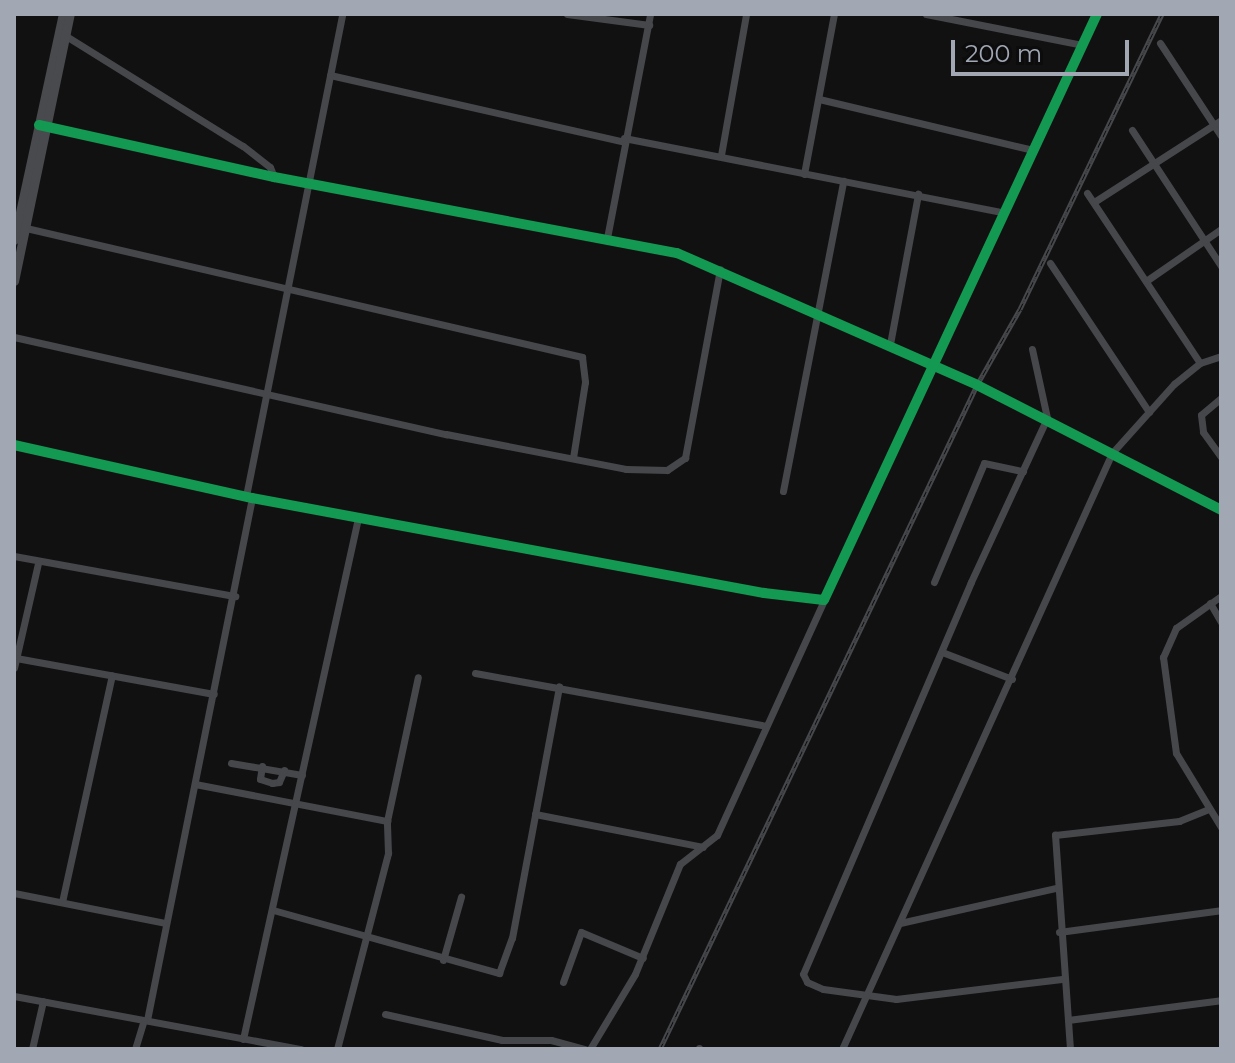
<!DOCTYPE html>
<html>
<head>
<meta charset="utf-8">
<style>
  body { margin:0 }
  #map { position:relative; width:1235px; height:1063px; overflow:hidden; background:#111112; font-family:Montserrat,sans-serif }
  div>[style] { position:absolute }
  .minor>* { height:7px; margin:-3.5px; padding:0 3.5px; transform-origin:3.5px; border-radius:3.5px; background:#46474b }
  .major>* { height:9px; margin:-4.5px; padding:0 4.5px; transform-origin:4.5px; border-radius:4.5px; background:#484a4d }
  .rail>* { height:5px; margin-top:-2.5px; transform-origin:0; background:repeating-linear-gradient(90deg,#0c0c0d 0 6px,#46484b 0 12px); box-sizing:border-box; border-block:2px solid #46484b }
  .cycleway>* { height:10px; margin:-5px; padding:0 5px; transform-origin:5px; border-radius:5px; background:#139951 }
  span { translate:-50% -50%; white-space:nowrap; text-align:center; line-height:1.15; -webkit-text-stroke:8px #0c0c0d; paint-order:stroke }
  .frame { position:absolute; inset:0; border:16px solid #a1a8b4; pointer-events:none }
  .scale { position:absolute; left:951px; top:40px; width:178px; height:36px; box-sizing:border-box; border:4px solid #a1a8b4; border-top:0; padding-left:10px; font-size:24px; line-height:28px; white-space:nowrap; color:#a1a8b4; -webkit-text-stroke:6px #0c0c0d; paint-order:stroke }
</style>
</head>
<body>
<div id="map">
  <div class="minor">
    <i style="left:567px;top:14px;width:83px;rotate:7.6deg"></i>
    <i style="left:926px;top:14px;width:159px;rotate:11.2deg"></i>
    <i style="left:66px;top:36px;width:208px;rotate:31.9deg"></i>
    <i style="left:243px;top:146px;width:34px;rotate:38deg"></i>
    <i style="left:270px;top:167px;width:11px;rotate:68deg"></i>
    <i style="left:1160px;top:43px;width:111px;rotate:56.7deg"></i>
    <i style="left:330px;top:75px;width:302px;rotate:12.8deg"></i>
    <i style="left:819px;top:99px;width:220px;rotate:13.4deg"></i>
    <i style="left:42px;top:126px;width:238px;rotate:12.4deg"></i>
    <i style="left:274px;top:177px;width:410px;rotate:10.7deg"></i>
    <i style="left:677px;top:253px;width:328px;rotate:23.7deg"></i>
    <i style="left:977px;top:385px;width:274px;rotate:27.1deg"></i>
    <i style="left:1132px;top:130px;width:163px;rotate:56.8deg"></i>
    <i style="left:624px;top:138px;width:385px;rotate:11.1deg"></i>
    <i style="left:721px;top:155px;width:143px;rotate:-79.9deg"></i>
    <i style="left:804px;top:174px;width:163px;rotate:-79.4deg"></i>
    <i style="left:1087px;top:193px;width:204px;rotate:56.4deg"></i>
    <i style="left:1094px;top:202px;width:151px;rotate:-32.8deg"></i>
    <i style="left:26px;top:228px;width:571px;rotate:13.06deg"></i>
    <i style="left:582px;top:357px;width:25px;rotate:83deg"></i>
    <i style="left:585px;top:382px;width:77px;rotate:99deg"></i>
    <i style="left:607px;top:238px;width:228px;rotate:-79.1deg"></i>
    <i style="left:1050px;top:263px;width:179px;rotate:56.4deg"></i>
    <i style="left:1146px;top:281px;width:91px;rotate:-34.7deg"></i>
    <i style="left:14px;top:337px;width:443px;rotate:12.7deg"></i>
    <i style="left:446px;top:434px;width:183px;rotate:11deg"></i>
    <i style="left:626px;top:469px;width:41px;rotate:1.4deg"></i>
    <i style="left:667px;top:470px;width:22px;rotate:-34deg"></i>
    <i style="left:685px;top:458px;width:192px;rotate:-79.5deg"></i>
    <i style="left:890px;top:344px;width:153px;rotate:-79.4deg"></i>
    <i style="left:1032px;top:349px;width:71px;rotate:77.7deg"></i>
    <i style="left:1047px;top:418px;width:181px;rotate:114.9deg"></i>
    <i style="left:971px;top:582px;width:426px;rotate:113.2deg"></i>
    <i style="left:803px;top:974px;width:9px;rotate:63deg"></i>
    <i style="left:807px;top:982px;width:17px;rotate:24deg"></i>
    <i style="left:823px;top:989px;width:74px;rotate:7.8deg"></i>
    <i style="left:896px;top:999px;width:167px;rotate:-6.9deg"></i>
    <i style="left:1221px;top:398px;width:26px;rotate:140deg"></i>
    <i style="left:1201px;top:415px;width:17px;rotate:83deg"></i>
    <i style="left:1203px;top:432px;width:31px;rotate:54deg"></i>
    <i style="left:14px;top:445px;width:244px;rotate:12.6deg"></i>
    <i style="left:252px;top:498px;width:521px;rotate:10.51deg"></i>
    <i style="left:764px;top:593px;width:60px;rotate:6.7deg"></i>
    <i style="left:824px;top:600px;width:646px;rotate:-65.02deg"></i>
    <i style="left:783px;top:491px;width:316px;rotate:-79deg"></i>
    <i style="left:246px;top:496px;width:491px;rotate:-78.7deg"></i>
    <i style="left:14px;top:556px;width:225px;rotate:10.3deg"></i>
    <i style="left:934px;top:582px;width:129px;rotate:-67.2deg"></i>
    <i style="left:984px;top:463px;width:40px;rotate:12deg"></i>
    <i style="left:1221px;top:596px;width:55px;rotate:144.6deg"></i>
    <i style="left:1176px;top:628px;width:32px;rotate:114deg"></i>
    <i style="left:1163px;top:657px;width:97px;rotate:82.3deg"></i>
    <i style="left:1176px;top:753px;width:87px;rotate:58.7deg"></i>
    <i style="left:1210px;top:603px;width:22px;rotate:60deg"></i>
    <i style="left:942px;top:652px;width:75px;rotate:21.1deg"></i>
    <i style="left:16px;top:658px;width:201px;rotate:10.3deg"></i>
    <i style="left:14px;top:668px;width:108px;rotate:-77.1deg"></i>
    <i style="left:475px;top:673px;width:296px;rotate:10.3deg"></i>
    <i style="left:231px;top:763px;width:72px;rotate:9.6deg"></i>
    <i style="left:262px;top:766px;width:13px;rotate:99deg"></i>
    <i style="left:260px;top:779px;width:13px;rotate:18deg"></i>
    <i style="left:272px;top:783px;width:7px;rotate:-8deg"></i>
    <i style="left:279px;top:782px;width:13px;rotate:-67deg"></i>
    <i style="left:195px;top:784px;width:196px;rotate:10.9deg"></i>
    <i style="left:387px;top:821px;width:147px;rotate:-77.9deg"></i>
    <i style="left:535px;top:814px;width:171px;rotate:11.1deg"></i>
    <i style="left:14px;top:893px;width:155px;rotate:11.2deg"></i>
    <i style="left:62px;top:902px;width:232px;rotate:-77.6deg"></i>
    <i style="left:273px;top:910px;width:235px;rotate:15.6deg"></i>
    <i style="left:499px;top:973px;width:37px;rotate:-70deg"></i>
    <i style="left:512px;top:938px;width:256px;rotate:-79.4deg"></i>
    <i style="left:900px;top:923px;width:159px;rotate:-12.7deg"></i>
    <i style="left:1059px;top:932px;width:163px;rotate:-7.7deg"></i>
    <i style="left:443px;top:960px;width:66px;rotate:-74.1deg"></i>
    <i style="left:563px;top:982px;width:53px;rotate:-70.2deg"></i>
    <i style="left:581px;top:932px;width:67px;rotate:22.8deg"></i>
    <i style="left:14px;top:996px;width:292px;rotate:10.5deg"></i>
    <i style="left:385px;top:1014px;width:120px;rotate:12.5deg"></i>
    <i style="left:502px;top:1040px;width:49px"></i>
    <i style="left:551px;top:1040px;width:35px;rotate:15deg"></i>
    <i style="left:147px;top:1020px;width:532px;rotate:-78.63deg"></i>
    <i style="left:1068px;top:1020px;width:154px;rotate:-7.4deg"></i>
    <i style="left:243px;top:1039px;width:534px;rotate:-77.55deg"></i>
    <i style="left:699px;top:1048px;width:1px;rotate:90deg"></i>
    <i style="left:32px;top:1049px;width:49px;rotate:-77.1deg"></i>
    <i style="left:135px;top:1049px;width:30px;rotate:-73deg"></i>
    <i style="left:337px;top:1049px;width:203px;rotate:-75.4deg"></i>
    <i style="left:388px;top:853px;width:32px;rotate:-92deg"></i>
    <i style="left:590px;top:1049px;width:87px;rotate:-59deg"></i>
    <i style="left:635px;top:974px;width:119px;rotate:-67.8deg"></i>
    <i style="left:680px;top:864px;width:47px;rotate:-38.1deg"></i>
    <i style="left:717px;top:835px;width:258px;rotate:-65.5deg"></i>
    <i style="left:842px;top:1049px;width:654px;rotate:-65.63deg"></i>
    <i style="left:1112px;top:453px;width:93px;rotate:-48.1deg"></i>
    <i style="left:1174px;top:384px;width:33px;rotate:-39deg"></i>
    <i style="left:1200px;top:363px;width:22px;rotate:-18deg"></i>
    <i style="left:1070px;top:1049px;width:215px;rotate:-94deg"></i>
    <i style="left:1055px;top:835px;width:125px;rotate:-6.4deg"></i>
    <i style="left:1179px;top:821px;width:32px;rotate:-22deg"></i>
  </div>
  <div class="major">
    <i style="left:14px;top:240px;width:231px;rotate:-77.8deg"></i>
    <i style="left:14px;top:281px;width:273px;rotate:-78.2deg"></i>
  </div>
  <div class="rail">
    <i style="left:660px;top:1049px;width:736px;rotate:-64.48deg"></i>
    <i style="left:977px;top:385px;width:87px;rotate:-60.5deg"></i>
    <i style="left:1020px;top:309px;width:327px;rotate:-64.3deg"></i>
  </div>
  <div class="cycleway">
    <i style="left:39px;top:125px;width:241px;rotate:12.5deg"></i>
    <i style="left:274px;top:177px;width:410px;rotate:10.7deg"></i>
    <i style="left:677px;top:253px;width:328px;rotate:23.7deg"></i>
    <i style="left:977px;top:385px;width:274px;rotate:27.1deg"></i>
    <i style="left:14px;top:445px;width:244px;rotate:12.6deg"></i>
    <i style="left:252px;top:498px;width:521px;rotate:10.51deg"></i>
    <i style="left:764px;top:593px;width:60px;rotate:6.7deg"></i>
    <i style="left:824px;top:600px;width:646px;rotate:-65.02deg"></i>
  </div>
  <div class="frame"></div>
  <div class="scale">200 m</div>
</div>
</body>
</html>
